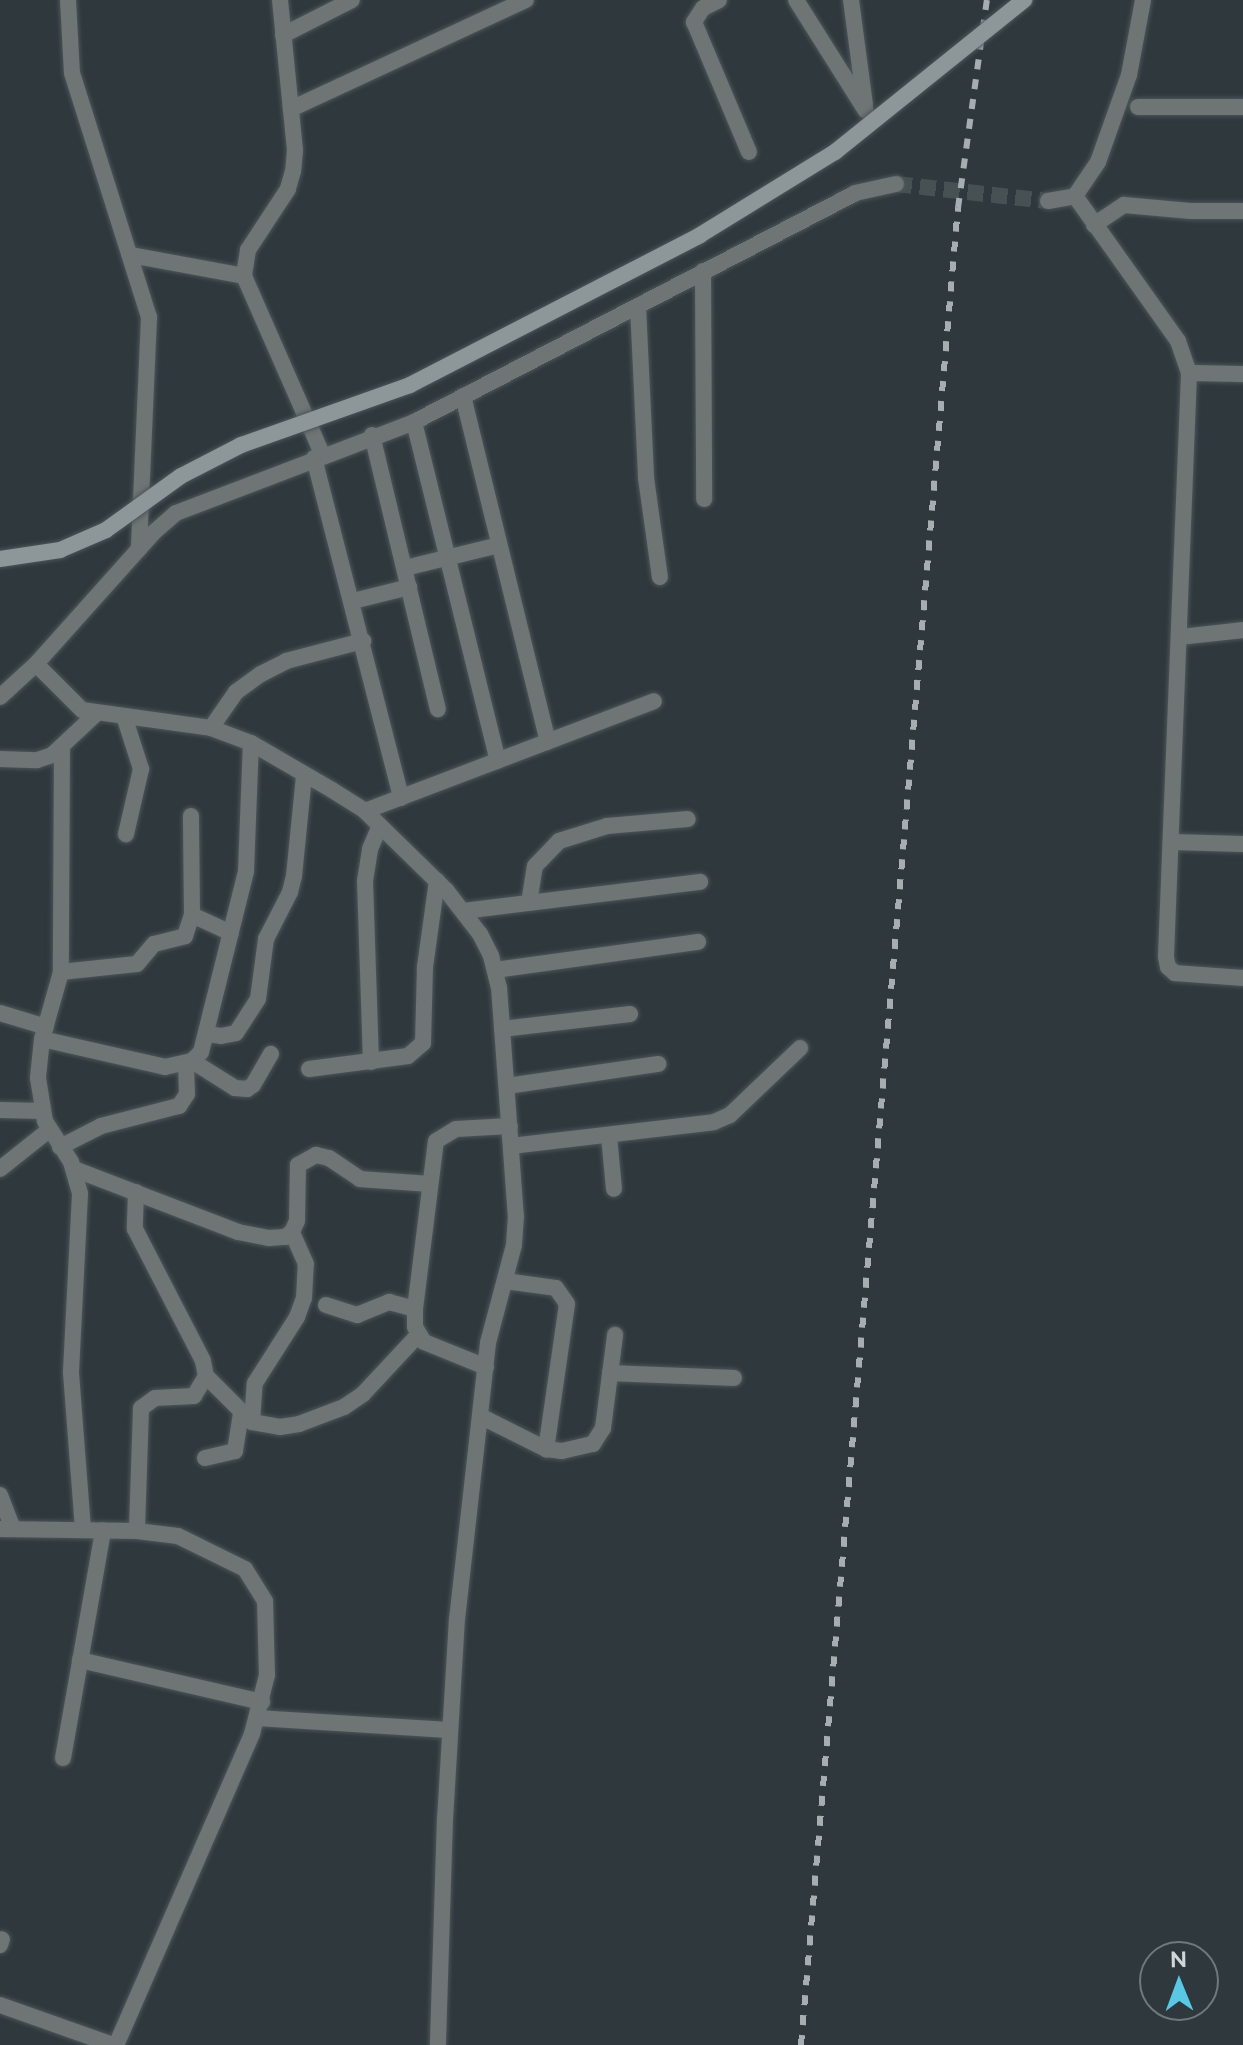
<!DOCTYPE html>
<html>
<head>
<meta charset="utf-8">
<style>
  body { margin:0 }
  #map { position:relative; width:1243px; height:2045px; overflow:hidden; background:#2f393d; font-family:Raleway,sans-serif }
  div>[style] { position:absolute }
  .tertiary-tunnel>* { height:16px; margin-top:-8px; transform-origin:0; background:repeating-linear-gradient(90deg,#475154 0 16px,transparent 0 24px) }
  .roads { filter:drop-shadow(0 0 2px #4c5559) drop-shadow(0 0 2px #4c5559) }
  .minor>* { height:16px; margin:-8px; padding:0 8px; transform-origin:8px; border-radius:8px; background:#6f7475 }
  .tertiary>* { height:16px; margin:-8px; padding:0 8px; transform-origin:8px; border-radius:8px; background:#6f7475 }
  .rail>* { height:6px; margin-top:-3px; transform-origin:0; background:repeating-linear-gradient(90deg,#a6aeb1 0 10px,transparent 0 20px) }
  .bridges { filter:drop-shadow(0 0 2px #4c5559) drop-shadow(0 0 2px #4c5559) }
  .secondary-bridge>* { height:16px; margin:-8px; padding:0 8px; transform-origin:8px; border-radius:8px; background:#8d9698 }
  span { translate:-50% -50%; white-space:nowrap; text-align:center; line-height:1.15; -webkit-text-stroke:8px #2f393d; paint-order:stroke }
  .north { position:absolute; left:1139px; top:1941px; width:80px; height:80px; box-sizing:border-box; background:#2f393d; border:2px solid #6f787b; border-radius:50%; rotate:359deg; font-size:22px; font-weight:700; line-height:32px; text-align:center; color:#d0d7d9 }
  .north::after { content:''; display:block; margin:auto; width:28px; height:36px; background:#59c8e5; clip-path:polygon(50% 0,100% 100%,50% 72%,0 100%) }
</style>
</head>
<body>
<div id="map">
  <div class="tertiary-tunnel">
    <i style="left:896px;top:184px;width:153px;rotate:6.4deg"></i>
  </div>
  <div class="roads">
    <div class="minor">
      <i style="left:68px;top:0;width:73px;rotate:86.9deg"></i>
      <i style="left:72px;top:73px;width:256px;rotate:72.5deg"></i>
      <i style="left:149px;top:317px;width:232px;rotate:92.5deg"></i>
      <i style="left:280px;top:0;width:151px;rotate:84.3deg"></i>
      <i style="left:295px;top:150px;width:21px;rotate:95deg"></i>
      <i style="left:293px;top:171px;width:19px;rotate:106deg"></i>
      <i style="left:288px;top:189px;width:73px;rotate:123.3deg"></i>
      <i style="left:248px;top:250px;width:26px;rotate:99deg"></i>
      <i style="left:244px;top:276px;width:194px;rotate:66.3deg"></i>
      <i style="left:719px;top:0;width:18px;rotate:153deg"></i>
      <i style="left:703px;top:8px;width:17px;rotate:123deg"></i>
      <i style="left:694px;top:22px;width:141px;rotate:67.1deg"></i>
      <i style="left:796px;top:0;width:131px;rotate:57.8deg"></i>
      <i style="left:851px;top:0;width:106px;rotate:82.4deg"></i>
      <i style="left:283px;top:35px;width:77px;rotate:-26.9deg"></i>
      <i style="left:1138px;top:107px;width:105px"></i>
      <i style="left:291px;top:109px;width:259px;rotate:-24.9deg"></i>
      <i style="left:1075px;top:196px;width:178px;rotate:54.6deg"></i>
      <i style="left:1178px;top:341px;width:34px;rotate:71deg"></i>
      <i style="left:1189px;top:373px;width:584px;rotate:92.26deg"></i>
      <i style="left:1166px;top:957px;width:10px;rotate:79deg"></i>
      <i style="left:1168px;top:967px;width:9px;rotate:41deg"></i>
      <i style="left:1175px;top:973px;width:68px;rotate:4.2deg"></i>
      <i style="left:1094px;top:225px;width:36px;rotate:-34deg"></i>
      <i style="left:1124px;top:205px;width:67px;rotate:5.1deg"></i>
      <i style="left:1191px;top:211px;width:52px"></i>
      <i style="left:131px;top:255px;width:115px;rotate:10.5deg"></i>
      <i style="left:703px;top:271px;width:228px;rotate:89.7deg"></i>
      <i style="left:638px;top:306px;width:172px;rotate:87.3deg"></i>
      <i style="left:646px;top:478px;width:100px;rotate:82deg"></i>
      <i style="left:1189px;top:373px;width:54px;rotate:1.1deg"></i>
      <i style="left:463px;top:396px;width:356px;rotate:76.2deg"></i>
      <i style="left:414px;top:422px;width:349px;rotate:76.1deg"></i>
      <i style="left:372px;top:435px;width:282px;rotate:76.5deg"></i>
      <i style="left:314px;top:458px;width:351px;rotate:75.6deg"></i>
      <i style="left:405px;top:568px;width:97px;rotate:-13.7deg"></i>
      <i style="left:353px;top:601px;width:58px;rotate:-14deg"></i>
      <i style="left:1180px;top:637px;width:63px;rotate:-6.3deg"></i>
      <i style="left:36px;top:664px;width:65px;rotate:45deg"></i>
      <i style="left:82px;top:710px;width:130px;rotate:7.9deg"></i>
      <i style="left:211px;top:728px;width:43px;rotate:20.6deg"></i>
      <i style="left:251px;top:743px;width:94px;rotate:30.1deg"></i>
      <i style="left:332px;top:790px;width:39px;rotate:32deg"></i>
      <i style="left:365px;top:811px;width:113px;rotate:44.3deg"></i>
      <i style="left:446px;top:890px;width:56px;rotate:52.3deg"></i>
      <i style="left:480px;top:934px;width:25px;rotate:63deg"></i>
      <i style="left:491px;top:956px;width:32px;rotate:76deg"></i>
      <i style="left:499px;top:987px;width:230px;rotate:85.8deg"></i>
      <i style="left:516px;top:1216px;width:29px;rotate:94deg"></i>
      <i style="left:514px;top:1245px;width:101px;rotate:104.9deg"></i>
      <i style="left:488px;top:1343px;width:277px;rotate:96.4deg"></i>
      <i style="left:457px;top:1618px;width:200px;rotate:93.4deg"></i>
      <i style="left:445px;top:1818px;width:227px;rotate:91.8deg"></i>
      <i style="left:124px;top:716px;width:56px;rotate:72.2deg"></i>
      <i style="left:141px;top:769px;width:67px;rotate:103deg"></i>
      <i style="left:211px;top:728px;width:44px;rotate:-55.2deg"></i>
      <i style="left:236px;top:692px;width:31px;rotate:-36deg"></i>
      <i style="left:261px;top:674px;width:28px;rotate:-27deg"></i>
      <i style="left:286px;top:661px;width:80px;rotate:-14.6deg"></i>
      <i style="left:62px;top:746px;width:226px;rotate:90.3deg"></i>
      <i style="left:61px;top:972px;width:70px;rotate:105.8deg"></i>
      <i style="left:42px;top:1039px;width:39px;rotate:96deg"></i>
      <i style="left:38px;top:1078px;width:44px;rotate:80.8deg"></i>
      <i style="left:45px;top:1121px;width:49px;rotate:57.6deg"></i>
      <i style="left:71px;top:1162px;width:33px;rotate:74deg"></i>
      <i style="left:80px;top:1194px;width:179px;rotate:92.9deg"></i>
      <i style="left:71px;top:1373px;width:157px;rotate:85.6deg"></i>
      <i style="left:0;top:759px;width:37px;rotate:2deg"></i>
      <i style="left:37px;top:760px;width:16px;rotate:-18deg"></i>
      <i style="left:52px;top:755px;width:62px;rotate:-43deg"></i>
      <i style="left:365px;top:811px;width:309px;rotate:-20.8deg"></i>
      <i style="left:1171px;top:842px;width:72px;rotate:1.6deg"></i>
      <i style="left:529px;top:903px;width:37px;rotate:-81deg"></i>
      <i style="left:535px;top:866px;width:35px;rotate:-46deg"></i>
      <i style="left:559px;top:841px;width:50px;rotate:-17.4deg"></i>
      <i style="left:607px;top:826px;width:81px;rotate:-4.9deg"></i>
      <i style="left:463px;top:911px;width:239px;rotate:-7deg"></i>
      <i style="left:192px;top:915px;width:43px;rotate:24.8deg"></i>
      <i style="left:495px;top:970px;width:205px;rotate:-7.9deg"></i>
      <i style="left:61px;top:972px;width:76px;rotate:-6deg"></i>
      <i style="left:137px;top:964px;width:26px;rotate:-50deg"></i>
      <i style="left:154px;top:944px;width:32px;rotate:-14deg"></i>
      <i style="left:185px;top:936px;width:22px;rotate:-72deg"></i>
      <i style="left:192px;top:915px;width:99px;rotate:-90.6deg"></i>
      <i style="left:0;top:1013px;width:48px;rotate:16.9deg"></i>
      <i style="left:502px;top:1029px;width:129px;rotate:-6.7deg"></i>
      <i style="left:207px;top:1034px;width:14px;rotate:8deg"></i>
      <i style="left:221px;top:1036px;width:15px;rotate:-11deg"></i>
      <i style="left:236px;top:1033px;width:40px;rotate:-57.1deg"></i>
      <i style="left:258px;top:999px;width:61px;rotate:-82.4deg"></i>
      <i style="left:266px;top:939px;width:53px;rotate:-62.9deg"></i>
      <i style="left:290px;top:892px;width:16px;rotate:-76deg"></i>
      <i style="left:294px;top:876px;width:101px;rotate:-84.3deg"></i>
      <i style="left:42px;top:1039px;width:126px;rotate:12.8deg"></i>
      <i style="left:165px;top:1067px;width:28px;rotate:-13deg"></i>
      <i style="left:192px;top:1061px;width:13px;rotate:-45deg"></i>
      <i style="left:201px;top:1052px;width:187px;rotate:-76deg"></i>
      <i style="left:246px;top:871px;width:128px;rotate:-87.8deg"></i>
      <i style="left:192px;top:1061px;width:51px;rotate:32.1deg"></i>
      <i style="left:235px;top:1088px;width:12px;rotate:5deg"></i>
      <i style="left:247px;top:1089px;width:7px;rotate:-34deg"></i>
      <i style="left:253px;top:1085px;width:36px;rotate:-60deg"></i>
      <i style="left:371px;top:1062px;width:181px;rotate:-91.9deg"></i>
      <i style="left:365px;top:881px;width:32px;rotate:-81deg"></i>
      <i style="left:370px;top:849px;width:25px;rotate:-67deg"></i>
      <i style="left:309px;top:1069px;width:100px;rotate:-7.5deg"></i>
      <i style="left:408px;top:1056px;width:20px;rotate:-41deg"></i>
      <i style="left:423px;top:1043px;width:76px;rotate:-88.5deg"></i>
      <i style="left:425px;top:967px;width:87px;rotate:-82.1deg"></i>
      <i style="left:507px;top:1086px;width:153px;rotate:-8.3deg"></i>
      <i style="left:0;top:1110px;width:43px;rotate:1.3deg"></i>
      <i style="left:609px;top:1136px;width:53px;rotate:84.6deg"></i>
      <i style="left:511px;top:1146px;width:204px;rotate:-6.7deg"></i>
      <i style="left:714px;top:1122px;width:17px;rotate:-24deg"></i>
      <i style="left:730px;top:1115px;width:97px;rotate:-43.7deg"></i>
      <i style="left:60px;top:1147px;width:46px;rotate:-27.1deg"></i>
      <i style="left:101px;top:1126px;width:81px;rotate:-14.4deg"></i>
      <i style="left:179px;top:1106px;width:14px;rotate:-56deg"></i>
      <i style="left:187px;top:1094px;width:30px;rotate:-92deg"></i>
      <i style="left:0;top:1169px;width:63px;rotate:-38.5deg"></i>
      <i style="left:74px;top:1169px;width:176px;rotate:21deg"></i>
      <i style="left:238px;top:1232px;width:32px;rotate:11deg"></i>
      <i style="left:269px;top:1238px;width:16px;rotate:-4deg"></i>
      <i style="left:285px;top:1237px;width:9px;rotate:-36deg"></i>
      <i style="left:292px;top:1232px;width:12px;rotate:-66deg"></i>
      <i style="left:297px;top:1221px;width:56px;rotate:-89deg"></i>
      <i style="left:298px;top:1165px;width:21px;rotate:-29deg"></i>
      <i style="left:316px;top:1155px;width:13px;rotate:13deg"></i>
      <i style="left:329px;top:1158px;width:37px;rotate:34deg"></i>
      <i style="left:360px;top:1179px;width:70px;rotate:4.1deg"></i>
      <i style="left:136px;top:1192px;width:37px;rotate:92deg"></i>
      <i style="left:135px;top:1229px;width:148px;rotate:62.7deg"></i>
      <i style="left:203px;top:1361px;width:15px;rotate:79deg"></i>
      <i style="left:206px;top:1376px;width:23px;rotate:121deg"></i>
      <i style="left:194px;top:1396px;width:39px;rotate:177deg"></i>
      <i style="left:155px;top:1398px;width:17px;rotate:144deg"></i>
      <i style="left:141px;top:1408px;width:123px;rotate:91.9deg"></i>
      <i style="left:505px;top:1281px;width:51px;rotate:7.8deg"></i>
      <i style="left:556px;top:1288px;width:19px;rotate:55deg"></i>
      <i style="left:567px;top:1304px;width:147px;rotate:98.2deg"></i>
      <i style="left:326px;top:1305px;width:33px;rotate:18deg"></i>
      <i style="left:357px;top:1315px;width:35px;rotate:-22deg"></i>
      <i style="left:389px;top:1302px;width:27px;rotate:15deg"></i>
      <i style="left:486px;top:1367px;width:67px;rotate:-158deg"></i>
      <i style="left:424px;top:1342px;width:17px;rotate:-121deg"></i>
      <i style="left:415px;top:1327px;width:18px;rotate:-90deg"></i>
      <i style="left:415px;top:1309px;width:169px;rotate:-82.9deg"></i>
      <i style="left:436px;top:1141px;width:23px;rotate:-31deg"></i>
      <i style="left:456px;top:1129px;width:54px;rotate:-3.2deg"></i>
      <i style="left:610px;top:1373px;width:124px;rotate:2.3deg"></i>
      <i style="left:206px;top:1376px;width:65px;rotate:45deg"></i>
      <i style="left:252px;top:1422px;width:28px;rotate:10deg"></i>
      <i style="left:280px;top:1427px;width:19px;rotate:-9deg"></i>
      <i style="left:299px;top:1424px;width:48px;rotate:-20.7deg"></i>
      <i style="left:344px;top:1407px;width:23px;rotate:-34deg"></i>
      <i style="left:363px;top:1394px;width:81px;rotate:-47deg"></i>
      <i style="left:480px;top:1416px;width:74px;rotate:26.6deg"></i>
      <i style="left:546px;top:1449px;width:16px;rotate:7deg"></i>
      <i style="left:562px;top:1451px;width:32px;rotate:-13deg"></i>
      <i style="left:593px;top:1444px;width:19px;rotate:-58deg"></i>
      <i style="left:603px;top:1428px;width:94px;rotate:-82.6deg"></i>
      <i style="left:252px;top:1422px;width:39px;rotate:-86deg"></i>
      <i style="left:255px;top:1383px;width:78px;rotate:-57.5deg"></i>
      <i style="left:297px;top:1317px;width:20px;rotate:-70deg"></i>
      <i style="left:304px;top:1298px;width:34px;rotate:-87deg"></i>
      <i style="left:306px;top:1264px;width:35px;rotate:-114deg"></i>
      <i style="left:205px;top:1458px;width:31px;rotate:-13deg"></i>
      <i style="left:235px;top:1451px;width:38px;rotate:-81deg"></i>
      <i style="left:0;top:1495px;width:36px;rotate:69deg"></i>
      <i style="left:0;top:1529px;width:137px;rotate:0.8deg"></i>
      <i style="left:137px;top:1531px;width:41px;rotate:7deg"></i>
      <i style="left:178px;top:1536px;width:75px;rotate:26.2deg"></i>
      <i style="left:245px;top:1569px;width:38px;rotate:58deg"></i>
      <i style="left:265px;top:1601px;width:74px;rotate:88.5deg"></i>
      <i style="left:267px;top:1675px;width:61px;rotate:104.3deg"></i>
      <i style="left:252px;top:1734px;width:339px;rotate:113.6deg"></i>
      <i style="left:80px;top:1660px;width:187px;rotate:13deg"></i>
      <i style="left:257px;top:1718px;width:192px;rotate:3.6deg"></i>
      <i style="left:63px;top:1758px;width:231px;rotate:-80deg"></i>
      <i style="left:0;top:1945px;width:6px;rotate:-72deg"></i>
      <i style="left:0;top:2005px;width:120px;rotate:19.5deg"></i>
    </div>
    <div class="tertiary">
      <i style="left:1048px;top:201px;width:27px;rotate:-10deg"></i>
      <i style="left:1075px;top:196px;width:41px;rotate:-55.9deg"></i>
      <i style="left:1098px;top:162px;width:92px;rotate:-70.4deg"></i>
      <i style="left:1129px;top:75px;width:76px;rotate:-79.4deg"></i>
      <i style="left:0;top:697px;width:49px;rotate:-42.5deg"></i>
      <i style="left:36px;top:664px;width:176px;rotate:-48.2deg"></i>
      <i style="left:153px;top:533px;width:30px;rotate:-41deg"></i>
      <i style="left:176px;top:513px;width:255px;rotate:-20.9deg"></i>
      <i style="left:414px;top:422px;width:497px;rotate:-27.4deg"></i>
      <i style="left:855px;top:193px;width:42px;rotate:-12.4deg"></i>
    </div>
  </div>
  <div class="rail">
    <i style="left:801px;top:2045px;width:1844px;rotate:-85.12deg"></i>
    <i style="left:958px;top:208px;width:210px;rotate:-82.1deg"></i>
  </div>
  <div class="bridges">
    <div class="secondary-bridge">
      <i style="left:0;top:559px;width:61px;rotate:-8.5deg"></i>
      <i style="left:60px;top:550px;width:50px;rotate:-23.5deg"></i>
      <i style="left:106px;top:530px;width:92px;rotate:-35.8deg"></i>
      <i style="left:181px;top:476px;width:68px;rotate:-27.3deg"></i>
      <i style="left:241px;top:445px;width:179px;rotate:-19.5deg"></i>
      <i style="left:410px;top:385px;width:326px;rotate:-27.3deg"></i>
      <i style="left:700px;top:235px;width:158px;rotate:-31.6deg"></i>
      <i style="left:835px;top:152px;width:243px;rotate:-38.8deg"></i>
    </div>
  </div>
  <div class="north">N</div>
</div>
</body>
</html>
